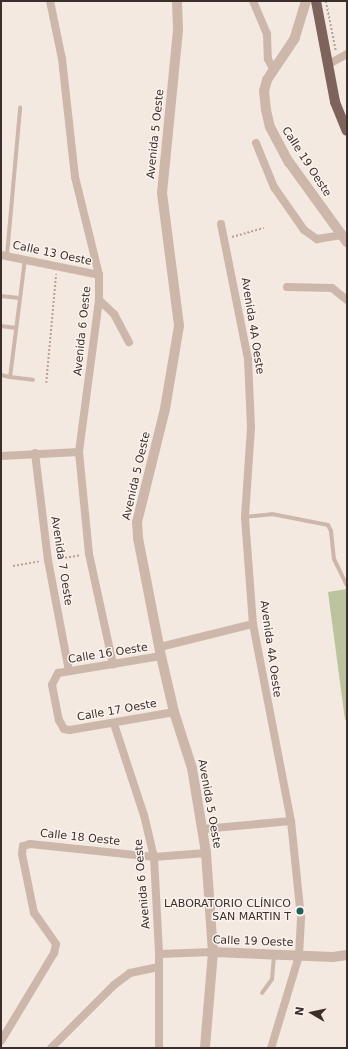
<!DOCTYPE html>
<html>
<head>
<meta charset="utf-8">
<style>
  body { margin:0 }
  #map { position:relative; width:348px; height:1049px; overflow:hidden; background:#f4e9e0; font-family:"DejaVu Sans",sans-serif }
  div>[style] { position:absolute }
  .green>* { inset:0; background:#bcc49f }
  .path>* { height:1.5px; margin-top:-0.75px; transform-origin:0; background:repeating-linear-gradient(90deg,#b9a195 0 2px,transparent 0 4px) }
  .service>* { height:4px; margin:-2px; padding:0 2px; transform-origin:2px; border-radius:2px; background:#cdb7ab }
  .minor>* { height:8px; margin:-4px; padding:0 4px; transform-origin:4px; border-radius:4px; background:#cdb7ab }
  .tertiary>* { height:10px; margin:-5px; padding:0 5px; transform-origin:5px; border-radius:5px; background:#cdb7ab }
  .primary>* { height:10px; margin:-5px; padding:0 5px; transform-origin:5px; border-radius:5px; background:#7d635b }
  .dots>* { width:11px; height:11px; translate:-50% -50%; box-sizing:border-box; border:2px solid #fbf3ed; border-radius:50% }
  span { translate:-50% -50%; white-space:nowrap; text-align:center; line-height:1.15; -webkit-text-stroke:3px #fbf3ed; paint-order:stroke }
  .street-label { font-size:11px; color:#3b2e2b }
  .poi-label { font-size:11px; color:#3b2e2b }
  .right { translate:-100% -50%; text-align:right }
  .frame { position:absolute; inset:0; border:2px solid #3b2e2b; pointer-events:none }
  .north { position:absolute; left:292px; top:993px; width:40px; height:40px; -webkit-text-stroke:3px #fbf3ed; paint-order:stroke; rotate:279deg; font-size:11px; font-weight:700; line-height:16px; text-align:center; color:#3b2e2b }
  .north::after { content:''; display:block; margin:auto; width:14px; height:18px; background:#3b2e2b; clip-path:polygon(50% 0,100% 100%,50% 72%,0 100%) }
</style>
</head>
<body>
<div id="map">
  <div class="green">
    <i style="clip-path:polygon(347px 589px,347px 719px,345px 720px,328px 592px)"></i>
  </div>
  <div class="path">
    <i style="left:326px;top:1px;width:51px;rotate:78.7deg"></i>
    <i style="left:232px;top:237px;width:33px;rotate:-16deg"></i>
    <i style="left:46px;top:383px;width:109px;rotate:-84.8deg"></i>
    <i style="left:57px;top:559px;width:24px;rotate:-9deg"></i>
    <i style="left:13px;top:566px;width:28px;rotate:-10deg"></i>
  </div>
  <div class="service">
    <i style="left:7px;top:255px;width:148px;rotate:-84.9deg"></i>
    <i style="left:25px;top:259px;width:119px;rotate:97.2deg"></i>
    <i style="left:10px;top:377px;width:23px;rotate:7deg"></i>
    <i style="left:1px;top:296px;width:19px;rotate:6deg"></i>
    <i style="left:1px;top:326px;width:15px;rotate:8deg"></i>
    <i style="left:1px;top:375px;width:9px;rotate:13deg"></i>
    <i style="left:245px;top:517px;width:27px;rotate:-6deg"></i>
    <i style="left:272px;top:514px;width:57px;rotate:11.1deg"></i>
    <i style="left:328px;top:525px;width:7px;rotate:63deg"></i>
    <i style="left:331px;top:531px;width:28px;rotate:84deg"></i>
    <i style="left:334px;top:559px;width:30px;rotate:64deg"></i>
    <i style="left:262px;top:993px;width:17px;rotate:-54deg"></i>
    <i style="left:272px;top:979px;width:24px;rotate:-85deg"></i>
  </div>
  <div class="minor">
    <i style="left:50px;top:1px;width:59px;rotate:78.3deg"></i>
    <i style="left:62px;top:59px;width:119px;rotate:83.7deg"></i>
    <i style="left:75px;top:177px;width:101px;rotate:76.2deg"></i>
    <i style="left:99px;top:275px;width:25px;rotate:90deg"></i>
    <i style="left:99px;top:300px;width:153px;rotate:97.5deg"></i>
    <i style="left:79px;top:452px;width:102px;rotate:84.4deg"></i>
    <i style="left:89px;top:554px;width:113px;rotate:77.7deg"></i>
    <i style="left:253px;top:1px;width:36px;rotate:67deg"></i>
    <i style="left:267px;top:34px;width:25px;rotate:88deg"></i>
    <i style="left:268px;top:59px;width:11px;rotate:63deg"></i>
    <i style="left:329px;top:64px;width:21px;rotate:-29deg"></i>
    <i style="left:256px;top:143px;width:48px;rotate:67.8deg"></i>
    <i style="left:274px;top:187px;width:52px;rotate:55.1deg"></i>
    <i style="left:304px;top:230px;width:16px;rotate:35deg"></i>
    <i style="left:317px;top:239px;width:25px;rotate:-9deg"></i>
    <i style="left:221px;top:224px;width:138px;rotate:78.7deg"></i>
    <i style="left:248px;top:359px;width:68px;rotate:87.5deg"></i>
    <i style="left:251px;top:427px;width:91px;rotate:93.8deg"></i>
    <i style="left:245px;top:518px;width:106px;rotate:85.7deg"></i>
    <i style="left:253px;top:624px;width:201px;rotate:79.1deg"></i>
    <i style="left:291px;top:821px;width:98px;rotate:84.1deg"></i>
    <i style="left:301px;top:918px;width:38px;rotate:93deg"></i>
    <i style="left:299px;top:956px;width:96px;rotate:106.9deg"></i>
    <i style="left:1px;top:255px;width:100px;rotate:11.5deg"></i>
    <i style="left:287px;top:287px;width:45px;rotate:1.3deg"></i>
    <i style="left:332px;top:288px;width:19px;rotate:39deg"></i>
    <i style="left:99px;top:300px;width:21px;rotate:43deg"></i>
    <i style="left:114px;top:314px;width:32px;rotate:62deg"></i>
    <i style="left:35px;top:453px;width:108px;rotate:83.1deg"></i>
    <i style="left:48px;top:560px;width:113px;rotate:79.3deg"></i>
    <i style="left:1px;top:456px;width:78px;rotate:-2.9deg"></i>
    <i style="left:160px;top:647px;width:96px;rotate:-13.9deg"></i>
    <i style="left:161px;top:656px;width:104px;rotate:170.6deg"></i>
    <i style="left:58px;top:673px;width:13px;rotate:117deg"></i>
    <i style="left:52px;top:685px;width:36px;rotate:79deg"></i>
    <i style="left:59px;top:720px;width:10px;rotate:61deg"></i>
    <i style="left:64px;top:729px;width:6px;rotate:9deg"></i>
    <i style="left:70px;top:730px;width:106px;rotate:-9.8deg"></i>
    <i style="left:114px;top:724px;width:96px;rotate:71.8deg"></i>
    <i style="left:144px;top:815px;width:43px;rotate:76.6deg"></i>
    <i style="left:154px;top:857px;width:97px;rotate:87deg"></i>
    <i style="left:159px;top:954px;width:94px;rotate:90deg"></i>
    <i style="left:203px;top:829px;width:88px;rotate:-5.2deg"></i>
    <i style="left:159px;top:954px;width:54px;rotate:-2.1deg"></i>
    <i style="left:1px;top:1041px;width:103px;rotate:-58.9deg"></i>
    <i style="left:54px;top:953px;width:9px;rotate:-77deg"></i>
    <i style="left:56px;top:944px;width:38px;rotate:-125deg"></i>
    <i style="left:34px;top:913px;width:60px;rotate:-101.5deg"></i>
    <i style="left:22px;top:854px;width:8px;rotate:-83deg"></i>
    <i style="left:23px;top:846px;width:7px;rotate:-16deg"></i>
    <i style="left:30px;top:844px;width:125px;rotate:6deg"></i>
    <i style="left:154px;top:857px;width:52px;rotate:-4.4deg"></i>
    <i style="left:51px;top:1048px;width:89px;rotate:-45deg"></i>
    <i style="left:114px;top:985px;width:20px;rotate:-37deg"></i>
    <i style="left:130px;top:973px;width:29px;rotate:-12deg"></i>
  </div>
  <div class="tertiary">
    <i style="left:177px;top:1px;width:29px;rotate:88deg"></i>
    <i style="left:178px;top:30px;width:164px;rotate:95.6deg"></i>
    <i style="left:162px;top:193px;width:134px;rotate:82.7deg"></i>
    <i style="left:179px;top:326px;width:84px;rotate:99.6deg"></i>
    <i style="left:165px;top:409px;width:116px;rotate:103.9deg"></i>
    <i style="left:137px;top:522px;width:16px;rotate:86deg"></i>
    <i style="left:138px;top:538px;width:120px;rotate:79deg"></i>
    <i style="left:161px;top:656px;width:57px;rotate:76.9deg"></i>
    <i style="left:174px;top:712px;width:59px;rotate:72.2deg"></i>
    <i style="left:192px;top:768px;width:86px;rotate:80.6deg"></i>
    <i style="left:206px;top:853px;width:99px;rotate:86deg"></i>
    <i style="left:213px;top:952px;width:96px;rotate:94.8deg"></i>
    <i style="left:306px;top:1px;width:39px;rotate:107deg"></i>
    <i style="left:295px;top:38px;width:50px;rotate:123.7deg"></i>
    <i style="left:267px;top:80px;width:11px;rotate:105deg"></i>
    <i style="left:264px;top:91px;width:19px;rotate:84deg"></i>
    <i style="left:266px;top:110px;width:17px;rotate:77deg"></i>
    <i style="left:270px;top:127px;width:40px;rotate:62deg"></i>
    <i style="left:289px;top:162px;width:99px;rotate:54.1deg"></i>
    <i style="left:213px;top:952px;width:120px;rotate:2.4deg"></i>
    <i style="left:333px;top:957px;width:14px;rotate:-8deg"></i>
  </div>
  <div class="primary">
    <i style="left:316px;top:1px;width:103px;rotate:79.3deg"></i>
    <i style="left:335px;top:102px;width:31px;rotate:68deg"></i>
  </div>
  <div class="dots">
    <i style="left:300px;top:911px;background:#1e5f5c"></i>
  </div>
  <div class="street-label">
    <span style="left:156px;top:134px;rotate:-84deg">Avenida 5 Oeste</span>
    <span style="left:306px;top:162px;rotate:57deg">Calle 19 Oeste</span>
    <span style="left:52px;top:254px;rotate:12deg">Calle 13 Oeste</span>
    <span style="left:252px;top:326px;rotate:81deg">Avenida 4A Oeste</span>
    <span style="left:83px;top:331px;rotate:-84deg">Avenida 6 Oeste</span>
    <span style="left:137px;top:476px;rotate:-77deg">Avenida 5 Oeste</span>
    <span style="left:61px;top:561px;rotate:81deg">Avenida 7 Oeste</span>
    <span style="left:270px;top:649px;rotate:82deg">Avenida 4A Oeste</span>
    <span style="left:108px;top:654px;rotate:-9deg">Calle 16 Oeste</span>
    <span style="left:117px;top:711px;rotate:-10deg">Calle 17 Oeste</span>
    <span style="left:209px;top:804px;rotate:80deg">Avenida 5 Oeste</span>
    <span style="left:80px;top:838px;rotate:6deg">Calle 18 Oeste</span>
    <span style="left:143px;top:884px;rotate:-95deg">Avenida 6 Oeste</span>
    <span style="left:253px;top:942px;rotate:2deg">Calle 19 Oeste</span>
  </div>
  <div class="poi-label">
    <span class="right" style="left:291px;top:911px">LABORATORIO CLÍNICO<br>SAN MARTIN T</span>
  </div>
  <div class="frame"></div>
  <div class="north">N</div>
</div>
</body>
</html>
